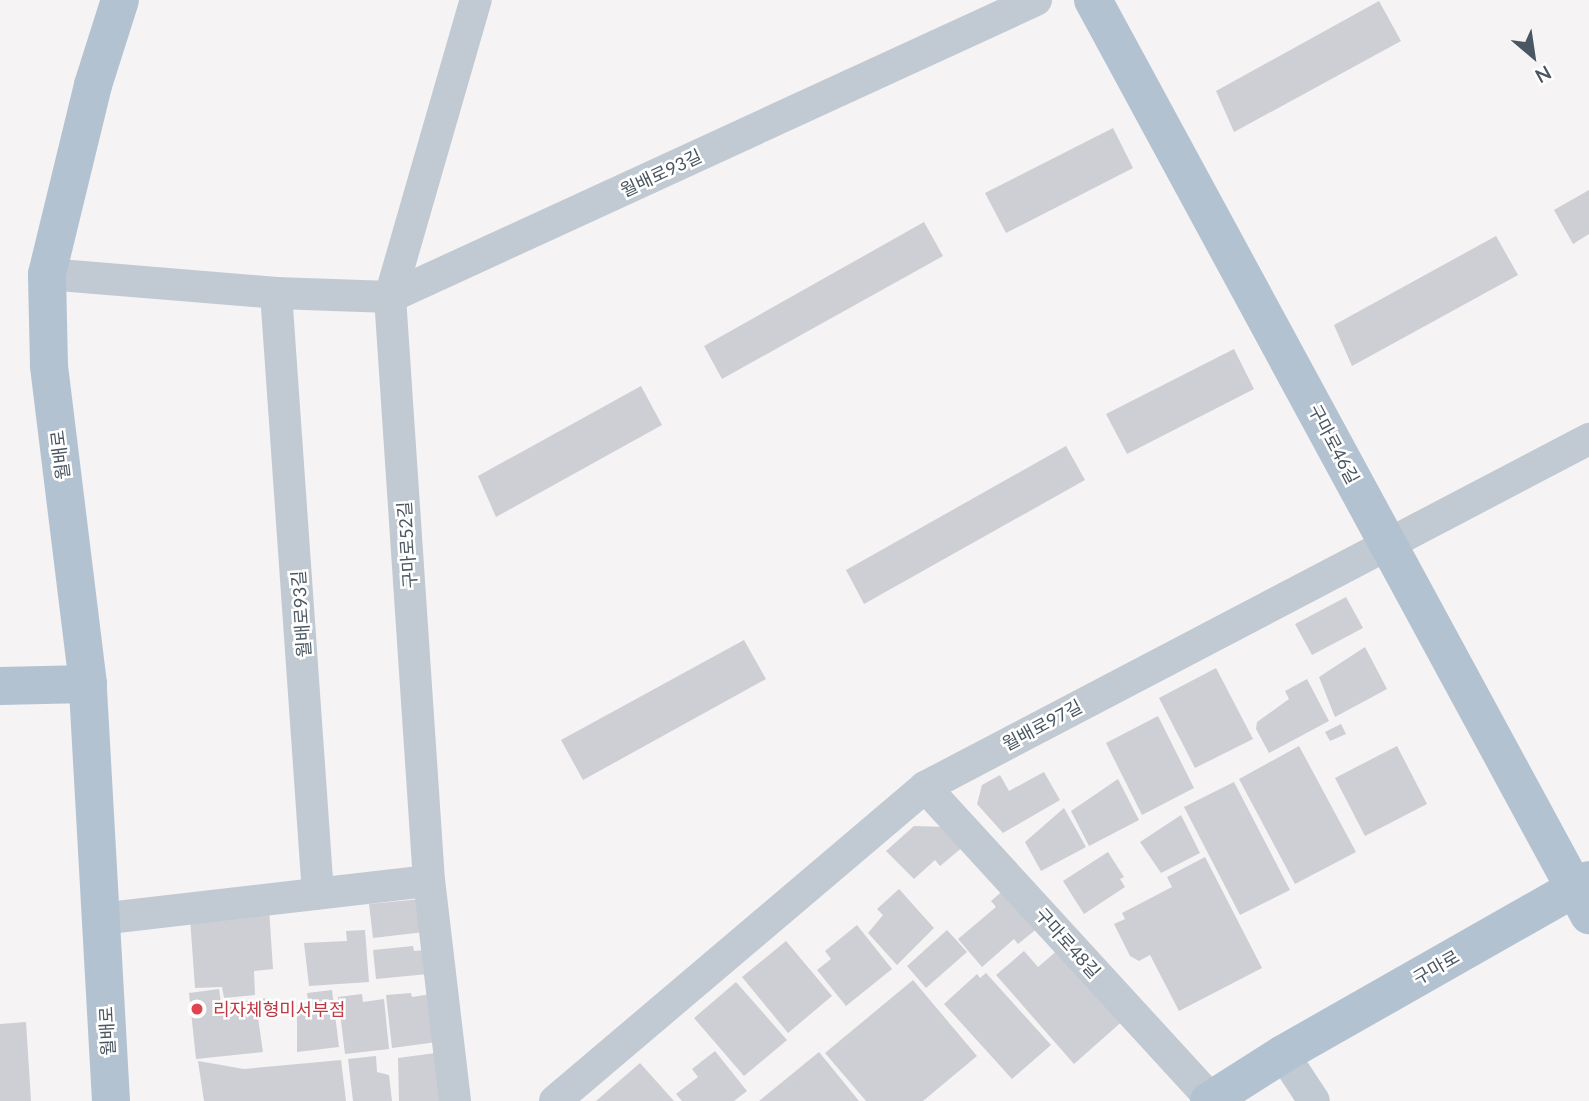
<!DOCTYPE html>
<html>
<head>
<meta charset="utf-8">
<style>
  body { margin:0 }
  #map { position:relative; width:1589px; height:1101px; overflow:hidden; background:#f5f3f3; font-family:Lato,"Noto Sans KR",sans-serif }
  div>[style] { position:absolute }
  .building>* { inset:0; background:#cdcfd5 }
  .minor>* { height:32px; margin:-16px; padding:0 16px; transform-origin:16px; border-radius:16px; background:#c1cad2 }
  .major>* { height:38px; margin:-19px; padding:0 19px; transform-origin:19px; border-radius:19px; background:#b3c2d1 }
  .dots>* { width:19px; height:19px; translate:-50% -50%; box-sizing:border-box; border:4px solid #fff; border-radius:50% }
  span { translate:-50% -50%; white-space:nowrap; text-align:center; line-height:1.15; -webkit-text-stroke:5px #fff; paint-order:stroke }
  .street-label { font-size:18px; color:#4a5661 }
  .health-label { font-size:18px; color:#be3a42 }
  .left { translate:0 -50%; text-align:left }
  .north { position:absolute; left:1498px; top:21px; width:70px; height:70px; -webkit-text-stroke:5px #fff; paint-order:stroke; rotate:151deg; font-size:19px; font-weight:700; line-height:28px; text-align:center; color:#4a5661 }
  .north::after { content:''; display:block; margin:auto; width:24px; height:32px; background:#4a5661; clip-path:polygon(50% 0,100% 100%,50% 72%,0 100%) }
</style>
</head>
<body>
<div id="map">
  <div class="building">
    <i style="clip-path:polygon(1379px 1px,1401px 41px,1234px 132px,1216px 91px)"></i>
    <i style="clip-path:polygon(1113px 128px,1133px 168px,1006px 233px,985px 193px)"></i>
    <i style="clip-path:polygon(1589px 190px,1589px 234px,1573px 244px,1554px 210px)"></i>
    <i style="clip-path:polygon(924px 222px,943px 256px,722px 379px,704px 346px)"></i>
    <i style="clip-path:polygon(1496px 236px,1518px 275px,1352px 366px,1334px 325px)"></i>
    <i style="clip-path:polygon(1234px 349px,1254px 389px,1127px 454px,1106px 414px)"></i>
    <i style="clip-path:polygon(641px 386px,662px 425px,496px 517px,478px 476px)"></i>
    <i style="clip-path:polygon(1066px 446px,1085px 480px,864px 604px,846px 570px)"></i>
    <i style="clip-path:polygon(1346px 597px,1363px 628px,1312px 655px,1295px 624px)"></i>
    <i style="clip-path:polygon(744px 640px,766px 679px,583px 780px,561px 740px)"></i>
    <i style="clip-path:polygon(1365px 647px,1387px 689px,1335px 717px,1319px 677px)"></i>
    <i style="clip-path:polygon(1216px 668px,1253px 739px,1195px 768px,1159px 698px)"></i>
    <i style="clip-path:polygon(1307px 679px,1329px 721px,1269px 753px,1256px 729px,1257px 722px,1289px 699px,1285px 691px)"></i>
    <i style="clip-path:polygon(1158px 716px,1194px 788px,1142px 815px,1106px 743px)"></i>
    <i style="clip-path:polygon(1341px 724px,1346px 734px,1330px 741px,1325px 732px)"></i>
    <i style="clip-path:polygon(1299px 746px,1356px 852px,1295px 884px,1239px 779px)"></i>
    <i style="clip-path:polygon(1397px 746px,1427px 804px,1365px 836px,1335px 778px)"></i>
    <i style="clip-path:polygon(1044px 772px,1060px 800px,1003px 833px,977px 804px,982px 785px,1000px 775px,1009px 791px)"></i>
    <i style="clip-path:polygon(1118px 779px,1139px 820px,1089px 846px,1071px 811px)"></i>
    <i style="clip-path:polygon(1234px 782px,1290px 890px,1240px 915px,1184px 807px)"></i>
    <i style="clip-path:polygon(1064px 808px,1086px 847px,1041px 871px,1025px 842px)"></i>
    <i style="clip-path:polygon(1181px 815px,1200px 853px,1161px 873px,1140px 842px)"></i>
    <i style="clip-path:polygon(914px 826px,948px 827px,964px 846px,940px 866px,935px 860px,914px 879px,886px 851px)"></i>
    <i style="clip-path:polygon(1108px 852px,1124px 877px,1120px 879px,1125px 887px,1084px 914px,1063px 881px)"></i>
    <i style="clip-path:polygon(1205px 857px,1262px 968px,1179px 1011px,1150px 955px,1139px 961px,1130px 956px,1114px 924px,1125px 919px,1122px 913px,1172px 887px,1167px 877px)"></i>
    <i style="clip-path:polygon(1006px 888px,1039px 927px,1018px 944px,1014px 939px,982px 967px,958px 939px,996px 907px,991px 901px)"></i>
    <i style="clip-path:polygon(899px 889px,934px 928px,897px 965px,868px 933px,883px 915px,877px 909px)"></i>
    <i style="clip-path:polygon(421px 899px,424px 932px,373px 938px,369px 904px)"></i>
    <i style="clip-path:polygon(269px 908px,273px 969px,254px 971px,255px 995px,224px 998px,222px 987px,195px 988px,190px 918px)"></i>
    <i style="clip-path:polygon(857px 925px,892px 969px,846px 1006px,817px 970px,831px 959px,825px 951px)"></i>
    <i style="clip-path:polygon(365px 930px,369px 982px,309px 986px,304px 943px,347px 941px,346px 931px)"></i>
    <i style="clip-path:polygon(947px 930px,967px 952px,926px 988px,907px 966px)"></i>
    <i style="clip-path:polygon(786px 941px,832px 996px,788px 1033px,742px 977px)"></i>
    <i style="clip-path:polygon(413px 946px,414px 951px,426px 950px,428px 974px,376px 979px,373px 950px)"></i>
    <i style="clip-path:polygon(1059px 949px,1126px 1018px,1074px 1064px,996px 975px,1024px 951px,1038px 967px)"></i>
    <i style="clip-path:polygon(986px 973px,1051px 1045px,1012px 1079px,944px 1004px,977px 974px,980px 978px)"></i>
    <i style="clip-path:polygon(913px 980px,977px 1056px,923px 1101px,866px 1101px,825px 1053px)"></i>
    <i style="clip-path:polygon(736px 982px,787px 1040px,744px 1076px,694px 1018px)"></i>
    <i style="clip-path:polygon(219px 989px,221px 1003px,225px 1004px,267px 998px,269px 1009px,257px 1011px,263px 1052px,196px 1059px,189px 993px)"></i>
    <i style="clip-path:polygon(332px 990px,339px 1047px,297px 1052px,297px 1008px,308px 1001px,307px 993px)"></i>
    <i style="clip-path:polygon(411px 993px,412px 997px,431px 994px,437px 1042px,392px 1048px,386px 995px)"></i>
    <i style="clip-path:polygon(362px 994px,363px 1002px,384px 999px,389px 1049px,345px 1054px,338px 997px)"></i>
    <i style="clip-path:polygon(26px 1022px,31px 1101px,0 1101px,0 1024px)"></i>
    <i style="clip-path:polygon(715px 1051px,747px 1091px,734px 1101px,682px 1101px,676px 1094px,698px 1077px,692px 1069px)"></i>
    <i style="clip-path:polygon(443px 1052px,450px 1101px,399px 1101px,398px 1058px)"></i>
    <i style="clip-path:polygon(819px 1052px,859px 1101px,759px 1101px)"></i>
    <i style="clip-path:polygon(376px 1056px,377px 1072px,389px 1075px,392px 1101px,353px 1101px,348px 1059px)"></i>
    <i style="clip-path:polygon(341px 1060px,346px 1101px,204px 1101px,198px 1061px,244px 1069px)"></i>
    <i style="clip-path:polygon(640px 1063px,674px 1101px,596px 1101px)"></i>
  </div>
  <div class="minor">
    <i style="left:47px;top:274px;width:230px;rotate:4.7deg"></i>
    <i style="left:276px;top:293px;width:114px;rotate:2deg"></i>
    <i style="left:390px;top:297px;width:711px;rotate:-24.69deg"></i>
    <i style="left:276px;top:293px;width:602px;rotate:86deg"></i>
    <i style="left:925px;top:787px;width:425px;rotate:47.5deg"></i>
    <i style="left:100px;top:919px;width:331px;rotate:-6.6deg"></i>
    <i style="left:1283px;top:1054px;width:56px;rotate:56.6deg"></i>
    <i style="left:455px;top:1101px;width:222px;rotate:-96.7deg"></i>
    <i style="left:429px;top:881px;width:585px;rotate:-93.82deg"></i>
    <i style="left:390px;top:297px;width:309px;rotate:-73.9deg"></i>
    <i style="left:555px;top:1101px;width:485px;rotate:-40.3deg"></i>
    <i style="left:925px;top:787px;width:750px;rotate:-27.66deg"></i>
  </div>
  <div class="major">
    <i style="left:1093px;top:0;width:1041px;rotate:61.54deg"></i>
    <i style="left:0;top:686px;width:88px;rotate:-1.3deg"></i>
    <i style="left:111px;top:1101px;width:418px;rotate:-93.2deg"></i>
    <i style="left:88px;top:684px;width:321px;rotate:-97deg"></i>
    <i style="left:49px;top:365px;width:91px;rotate:-91.3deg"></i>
    <i style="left:47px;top:274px;width:195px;rotate:-76.3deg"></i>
    <i style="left:93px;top:85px;width:89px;rotate:-72.4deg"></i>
    <i style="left:1209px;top:1101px;width:88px;rotate:-32.4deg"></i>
    <i style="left:1283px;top:1054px;width:352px;rotate:-29.6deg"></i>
  </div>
  <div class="dots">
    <i style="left:197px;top:1009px;background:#e0444e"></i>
  </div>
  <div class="street-label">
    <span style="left:661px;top:173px;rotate:-25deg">월배로93길</span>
    <span style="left:1334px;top:444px;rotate:62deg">구마로46길</span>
    <span style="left:60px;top:455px;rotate:-97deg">월배로</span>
    <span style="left:407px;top:545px;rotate:-94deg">구마로52길</span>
    <span style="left:301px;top:614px;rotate:-94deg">월배로93길</span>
    <span style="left:1042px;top:725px;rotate:-28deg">월배로97길</span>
    <span style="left:1068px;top:943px;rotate:48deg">구마로48길</span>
    <span style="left:1436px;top:967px;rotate:-30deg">구마로</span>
    <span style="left:107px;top:1031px;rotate:-93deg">월배로</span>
  </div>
  <div class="health-label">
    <span class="left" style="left:213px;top:1009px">리자체형미서부점</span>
  </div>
  <div class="north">N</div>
</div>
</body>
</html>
